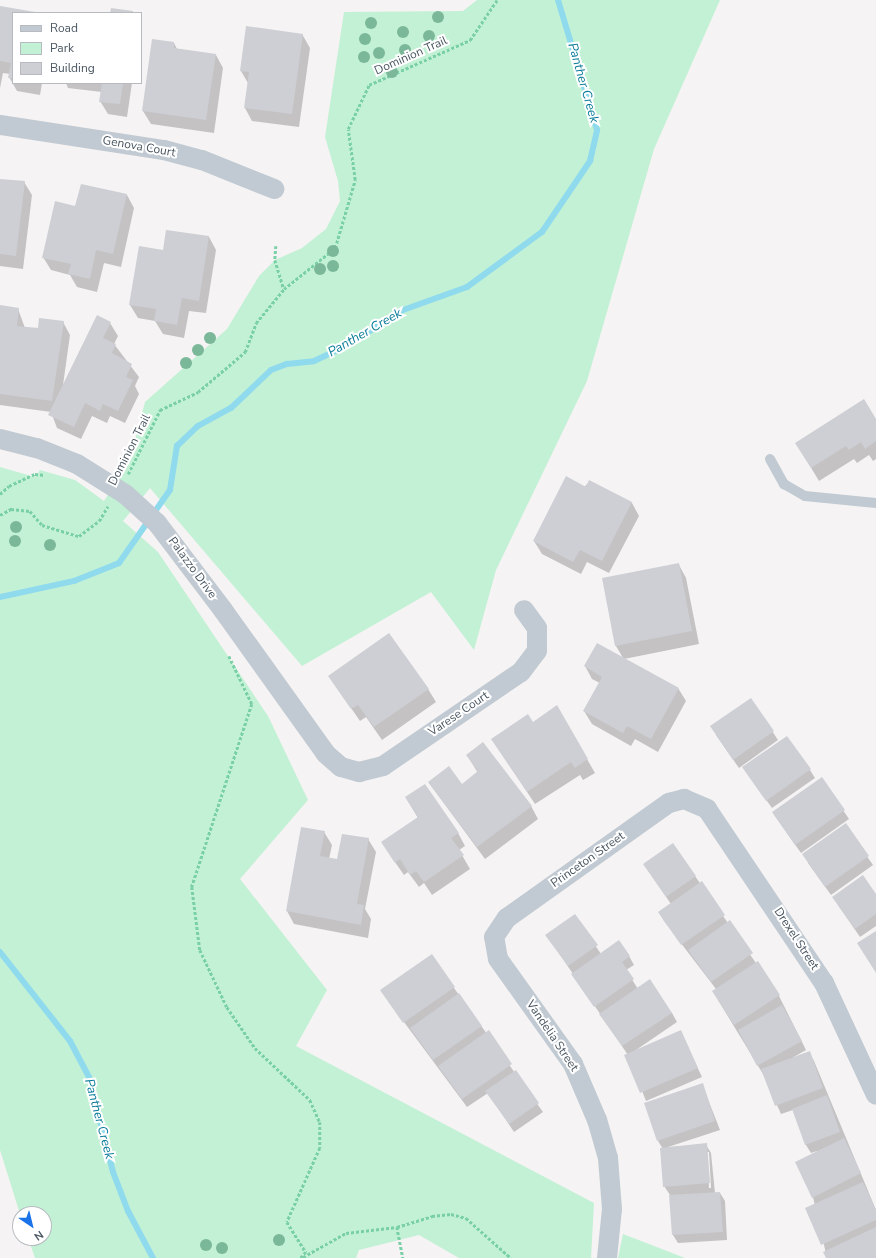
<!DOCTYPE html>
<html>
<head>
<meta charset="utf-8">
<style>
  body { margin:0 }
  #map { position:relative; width:876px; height:1258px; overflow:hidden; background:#f5f3f3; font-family:"Nunito Sans",sans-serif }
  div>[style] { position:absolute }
  .green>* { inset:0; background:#c3f1d5 }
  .shadow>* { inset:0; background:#0003 }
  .stream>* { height:6px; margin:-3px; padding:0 3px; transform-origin:3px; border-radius:3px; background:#90daee }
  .building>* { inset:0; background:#cdcfd5 }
  .path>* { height:2.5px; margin-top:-1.25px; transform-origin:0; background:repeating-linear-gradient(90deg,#7ad0a6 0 3px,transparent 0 5px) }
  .service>* { height:10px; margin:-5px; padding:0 5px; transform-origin:5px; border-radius:5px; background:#c1cad2 }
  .minor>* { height:20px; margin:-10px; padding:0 10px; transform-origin:10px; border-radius:10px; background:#c1cad2 }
  .minor-bridge>* { height:20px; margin:-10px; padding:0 10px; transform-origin:10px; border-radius:10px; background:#c1cad2 }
  .trees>* { width:12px; height:12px; margin:-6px; border-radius:50%; background:#7bb799 }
  span { translate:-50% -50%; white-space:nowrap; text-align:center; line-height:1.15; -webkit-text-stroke:4px #fff; paint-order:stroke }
  .street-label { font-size:12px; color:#4a5661 }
  .water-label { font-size:13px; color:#0c7c9b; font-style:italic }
  .legend { position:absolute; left:12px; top:12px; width:130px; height:72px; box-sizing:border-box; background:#fff; border:1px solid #b7bbc0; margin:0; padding:5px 7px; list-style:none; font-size:12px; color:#4a5661 }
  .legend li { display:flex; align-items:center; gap:8px; height:20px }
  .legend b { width:20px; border:1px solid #b7bbc0 }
  .north { position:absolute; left:12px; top:1206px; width:40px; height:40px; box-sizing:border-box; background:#fff; border:1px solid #b7bbc0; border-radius:50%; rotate:145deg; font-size:11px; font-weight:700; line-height:16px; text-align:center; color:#4a5661 }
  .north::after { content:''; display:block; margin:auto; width:14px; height:18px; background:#1a73e8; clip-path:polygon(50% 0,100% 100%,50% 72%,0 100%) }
</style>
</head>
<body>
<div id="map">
  <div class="green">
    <i style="clip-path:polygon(477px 0,720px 0,654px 149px,587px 381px,496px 570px,474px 650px,431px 592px,302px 666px,150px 488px,123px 521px,158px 552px,268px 716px,308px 800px,240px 879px,327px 990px,296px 1046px,594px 1203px,591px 1258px,459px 1258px,419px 1235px,359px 1250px,356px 1258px,35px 1258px,28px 1238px,44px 1238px,44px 1214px,20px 1214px,0 1150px,0 467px,35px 477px,40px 470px,75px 480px,104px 501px,129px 463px,145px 402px,227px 329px,259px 276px,275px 260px,302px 248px,326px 229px,340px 201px,338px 181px,325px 137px,344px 12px,463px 11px)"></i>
    <i style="clip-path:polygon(623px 1234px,685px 1258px,618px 1258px)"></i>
  </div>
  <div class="shadow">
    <i style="clip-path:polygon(0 7px,34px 13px,13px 13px,13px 83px,42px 83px,40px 95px,17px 91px,9px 77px,10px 74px,3px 73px,0 88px)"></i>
    <i style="clip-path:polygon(302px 34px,310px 48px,299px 127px,252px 121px,245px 108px,248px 83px,241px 71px)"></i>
    <i style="clip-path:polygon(174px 43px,177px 49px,216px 55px,223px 68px,214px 133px,151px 124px,143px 111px)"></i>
    <i style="clip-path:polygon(66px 83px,132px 83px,127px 117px,108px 114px,100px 101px,102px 92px,68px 88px)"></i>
    <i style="clip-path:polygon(24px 182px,32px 195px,23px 269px,0 266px,0 193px)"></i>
    <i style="clip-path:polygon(127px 195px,134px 208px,121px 267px,104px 263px,97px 292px,77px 287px,70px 275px,51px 270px,43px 257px,76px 207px)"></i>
    <i style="clip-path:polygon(209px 237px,216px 250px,206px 313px,189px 311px,184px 338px,163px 334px,155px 321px,138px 318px,130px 305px,164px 251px)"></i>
    <i style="clip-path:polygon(0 306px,18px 309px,25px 328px,39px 330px,63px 322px,70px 335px,63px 385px,110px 323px,118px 336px,114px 344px,139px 377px,135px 386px,139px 394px,125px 423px,110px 416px,107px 423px,92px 416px,81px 439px,57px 428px,51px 412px,0 405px)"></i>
    <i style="clip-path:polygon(876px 421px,876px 459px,873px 461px,869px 455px,857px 463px,854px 459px,819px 481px,804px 456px)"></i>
    <i style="clip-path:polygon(590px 481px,632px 503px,639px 516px,609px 573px,587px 562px,581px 574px,542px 554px,534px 541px)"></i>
    <i style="clip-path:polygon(679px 565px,686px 578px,699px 644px,624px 659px,678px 688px,686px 701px,658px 752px,635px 739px,631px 746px,592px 724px,584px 711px,600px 683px,592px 679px,585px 666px,623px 658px,616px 646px)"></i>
    <i style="clip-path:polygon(329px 676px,428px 689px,436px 702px,382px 740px,366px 717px,360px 721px)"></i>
    <i style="clip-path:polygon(751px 699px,778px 740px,739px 768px,716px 735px)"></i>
    <i style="clip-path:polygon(557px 707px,595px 773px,583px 780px,580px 775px,535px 804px,492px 739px,533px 723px)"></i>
    <i style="clip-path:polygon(467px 755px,531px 806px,538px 819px,485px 859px,429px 783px,462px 785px,478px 773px)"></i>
    <i style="clip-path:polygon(810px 770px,815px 778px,772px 808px,749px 776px)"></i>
    <i style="clip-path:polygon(822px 779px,849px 819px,801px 853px,773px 813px)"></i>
    <i style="clip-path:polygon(406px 798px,458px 833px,465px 846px,459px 850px,470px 869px,432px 895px,424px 883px,419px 887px,408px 872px,404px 875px,390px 855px,418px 818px)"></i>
    <i style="clip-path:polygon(845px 825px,873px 865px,831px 895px,808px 863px)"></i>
    <i style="clip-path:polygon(324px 832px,332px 845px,329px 859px,338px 860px,368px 839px,376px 852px,365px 909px,371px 919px,368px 938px,294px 924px,287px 911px)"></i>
    <i style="clip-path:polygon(644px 864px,695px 876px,779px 996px,806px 1050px,792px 1058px,809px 1052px,814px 1061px,876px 1210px,876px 1258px,827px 1258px,813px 1197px,817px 1151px,811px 1153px,806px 1145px,793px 1110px,781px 1114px,763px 1074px,718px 1000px,716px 989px,664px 921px,659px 912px,671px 904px)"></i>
    <i style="clip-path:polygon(876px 895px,876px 926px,860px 937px,838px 905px)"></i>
    <i style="clip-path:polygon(575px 915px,601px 954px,629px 956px,634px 965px,626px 970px,638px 989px,672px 1013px,677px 1022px,633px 1052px,680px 1031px,702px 1077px,646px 1101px,628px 1055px,552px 943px)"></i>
    <i style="clip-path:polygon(454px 988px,543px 1112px,514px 1132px,488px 1093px,467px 1107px,381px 991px)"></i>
    <i style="clip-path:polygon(evenodd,702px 1084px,720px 1130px,668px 1147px,706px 1145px,711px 1153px,715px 1193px,720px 1193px,725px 1201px,727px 1240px,678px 1243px,673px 1235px,670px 1195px,664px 1186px,663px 1149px,658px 1141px,702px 1084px,707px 1152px,709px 1152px,711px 1188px,709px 1188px,707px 1152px)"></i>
  </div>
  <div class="stream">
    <i style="left:0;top:597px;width:76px;rotate:-12.2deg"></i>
    <i style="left:74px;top:581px;width:48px;rotate:-21.8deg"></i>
    <i style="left:119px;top:563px;width:89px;rotate:-55.1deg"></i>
    <i style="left:170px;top:490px;width:45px;rotate:-81deg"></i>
    <i style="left:177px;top:446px;width:29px;rotate:-44deg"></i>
    <i style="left:198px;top:426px;width:38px;rotate:-29deg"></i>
    <i style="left:231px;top:408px;width:55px;rotate:-43.5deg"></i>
    <i style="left:271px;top:370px;width:17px;rotate:-21deg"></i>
    <i style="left:287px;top:364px;width:27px;rotate:-6deg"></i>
    <i style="left:314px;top:361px;width:35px;rotate:-25deg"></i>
    <i style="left:346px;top:346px;width:67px;rotate:-32.3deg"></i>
    <i style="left:403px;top:310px;width:68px;rotate:-19.8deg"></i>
    <i style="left:467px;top:287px;width:93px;rotate:-36.3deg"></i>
    <i style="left:542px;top:232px;width:86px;rotate:-55.9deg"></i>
    <i style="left:590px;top:161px;width:32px;rotate:-77deg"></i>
    <i style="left:597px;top:130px;width:136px;rotate:-106.7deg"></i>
    <i style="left:0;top:952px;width:113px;rotate:51.8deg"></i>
    <i style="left:70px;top:1041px;width:41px;rotate:62.2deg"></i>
    <i style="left:89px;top:1077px;width:98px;rotate:75.8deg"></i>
    <i style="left:113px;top:1172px;width:42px;rotate:69deg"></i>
    <i style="left:128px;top:1211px;width:53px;rotate:62deg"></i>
  </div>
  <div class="building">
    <i style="clip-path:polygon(0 6px,35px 12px,13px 13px,13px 78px,8px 78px,11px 63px,0 61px)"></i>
    <i style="clip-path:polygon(111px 8px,133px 11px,133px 13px,110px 13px)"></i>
    <i style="clip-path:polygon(246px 26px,303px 34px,292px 114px,244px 108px,249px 72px,240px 71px)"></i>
    <i style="clip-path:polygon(152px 39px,174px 42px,174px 48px,216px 54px,206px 120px,142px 111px)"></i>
    <i style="clip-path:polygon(102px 83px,123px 83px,120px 104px,99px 102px)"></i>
    <i style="clip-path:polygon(0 179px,25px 181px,16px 256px,0 254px)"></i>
    <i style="clip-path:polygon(81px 184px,127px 194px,113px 254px,96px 250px,90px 279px,68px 274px,71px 264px,42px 258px,55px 201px,75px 206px)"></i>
    <i style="clip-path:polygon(166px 230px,209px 236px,199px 301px,182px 298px,177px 325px,154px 321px,156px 309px,129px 305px,139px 246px,163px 250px)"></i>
    <i style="clip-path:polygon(0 305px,19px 308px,17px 326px,38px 328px,39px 318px,64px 321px,52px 401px,0 394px)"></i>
    <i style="clip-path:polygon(97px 315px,111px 322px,103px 338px,116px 344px,112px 353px,132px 364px,126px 377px,133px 380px,118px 411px,103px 404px,100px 411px,85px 403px,74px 427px,48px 415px)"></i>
    <i style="clip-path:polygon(864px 399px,876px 419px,876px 441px,865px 449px,861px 442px,849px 450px,846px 446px,811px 468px,795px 443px)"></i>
    <i style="clip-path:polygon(566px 476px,586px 487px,589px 480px,632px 502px,602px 561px,580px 550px,573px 562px,533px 541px)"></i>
    <i style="clip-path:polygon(679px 563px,692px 631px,615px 646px,602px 578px)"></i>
    <i style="clip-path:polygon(389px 633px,429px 689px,374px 727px,358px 705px,351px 709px,328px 676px)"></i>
    <i style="clip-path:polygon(597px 643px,679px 688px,651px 739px,627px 726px,623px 733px,583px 711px,602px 677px,584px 666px)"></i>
    <i style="clip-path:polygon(751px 698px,774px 731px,733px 760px,710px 726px)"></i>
    <i style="clip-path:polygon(557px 705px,588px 759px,575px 768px,571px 762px,527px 792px,491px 739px,528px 714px,533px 722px)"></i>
    <i style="clip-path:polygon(787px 736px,811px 769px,766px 801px,742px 767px)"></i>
    <i style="clip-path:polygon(483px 742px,532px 806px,477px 847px,428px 782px,449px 766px,462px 784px,478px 771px,466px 755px)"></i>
    <i style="clip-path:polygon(822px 777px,845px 810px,795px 845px,772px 812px)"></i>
    <i style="clip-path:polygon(425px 784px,459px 833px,451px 838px,464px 855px,424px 882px,416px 871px,410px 875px,400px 859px,395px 863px,381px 842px,418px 817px,405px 797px)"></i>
    <i style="clip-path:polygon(846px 823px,869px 856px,825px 887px,802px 854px)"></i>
    <i style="clip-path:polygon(301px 827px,325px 831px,320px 856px,337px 859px,342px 834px,369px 838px,357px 904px,364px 905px,361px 925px,286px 911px)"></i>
    <i style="clip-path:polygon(673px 843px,696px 876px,666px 897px,643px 864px)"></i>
    <i style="clip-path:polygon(863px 875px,876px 894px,876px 914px,855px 929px,832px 897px)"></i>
    <i style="clip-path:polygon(702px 881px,725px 915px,681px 945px,658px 912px)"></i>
    <i style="clip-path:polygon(575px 914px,598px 945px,568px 966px,545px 935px)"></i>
    <i style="clip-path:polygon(730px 920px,753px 953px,711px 982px,688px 950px)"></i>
    <i style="clip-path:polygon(876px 931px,876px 973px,857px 943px)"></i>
    <i style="clip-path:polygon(619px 940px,630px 956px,622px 962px,634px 979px,594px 1007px,571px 974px)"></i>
    <i style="clip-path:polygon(432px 954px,455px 987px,403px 1023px,380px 990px)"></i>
    <i style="clip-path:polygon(758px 961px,780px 995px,734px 1025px,712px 991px)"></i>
    <i style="clip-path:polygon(650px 979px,672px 1013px,622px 1046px,599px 1014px)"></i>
    <i style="clip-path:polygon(459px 993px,482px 1026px,433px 1060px,410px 1028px)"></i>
    <i style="clip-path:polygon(782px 1005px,802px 1041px,757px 1066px,738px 1030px)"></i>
    <i style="clip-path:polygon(489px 1030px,512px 1064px,462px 1099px,438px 1066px)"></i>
    <i style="clip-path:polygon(681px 1030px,698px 1068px,640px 1093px,624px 1055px)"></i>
    <i style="clip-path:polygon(810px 1051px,823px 1088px,775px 1106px,761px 1069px)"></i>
    <i style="clip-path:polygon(516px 1070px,539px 1103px,509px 1124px,485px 1091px)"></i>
    <i style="clip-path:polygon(703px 1083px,715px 1121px,657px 1141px,644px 1103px)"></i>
    <i style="clip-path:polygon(827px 1095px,840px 1132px,805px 1145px,792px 1109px)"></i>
    <i style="clip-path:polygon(844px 1138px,861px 1173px,812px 1198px,795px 1162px)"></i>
    <i style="clip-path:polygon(707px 1143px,710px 1183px,663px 1187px,660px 1148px)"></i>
    <i style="clip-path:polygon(863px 1182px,876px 1210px,876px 1220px,821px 1245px,805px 1208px)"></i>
    <i style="clip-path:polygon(720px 1192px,723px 1232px,672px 1235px,669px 1195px)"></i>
    <i style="clip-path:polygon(876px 1227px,876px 1258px,826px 1258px,823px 1252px)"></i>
  </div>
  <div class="path">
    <i style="left:276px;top:246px;width:14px;rotate:94deg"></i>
    <i style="left:275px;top:260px;width:30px;rotate:73deg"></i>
    <i style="left:128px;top:474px;width:72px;rotate:-63.4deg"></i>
    <i style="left:160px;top:410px;width:42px;rotate:-25.3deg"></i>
    <i style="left:198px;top:392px;width:62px;rotate:-40.4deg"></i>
    <i style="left:245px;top:352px;width:31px;rotate:-69deg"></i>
    <i style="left:256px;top:323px;width:44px;rotate:-50.5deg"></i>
    <i style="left:284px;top:289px;width:65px;rotate:-38.8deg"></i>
    <i style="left:335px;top:248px;width:71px;rotate:-73.6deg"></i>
    <i style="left:355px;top:180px;width:51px;rotate:-97.8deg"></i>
    <i style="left:348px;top:129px;width:49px;rotate:-64.5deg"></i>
    <i style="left:369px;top:85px;width:111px;rotate:-24deg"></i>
    <i style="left:470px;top:40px;width:48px;rotate:-56deg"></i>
    <i style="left:0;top:494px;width:12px;rotate:-42deg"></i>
    <i style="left:9px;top:486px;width:29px;rotate:-25deg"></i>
    <i style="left:35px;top:474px;width:10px;rotate:6deg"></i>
    <i style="left:0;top:515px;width:13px;rotate:-29deg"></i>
    <i style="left:11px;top:509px;width:19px;rotate:6deg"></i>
    <i style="left:30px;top:511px;width:18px;rotate:49deg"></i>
    <i style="left:42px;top:525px;width:39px;rotate:17deg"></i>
    <i style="left:79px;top:536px;width:25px;rotate:-37deg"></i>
    <i style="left:99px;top:521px;width:17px;rotate:-59deg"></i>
    <i style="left:229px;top:656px;width:53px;rotate:64.4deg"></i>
    <i style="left:252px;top:704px;width:193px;rotate:108.2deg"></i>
    <i style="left:192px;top:887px;width:64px;rotate:82.8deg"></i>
    <i style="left:200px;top:950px;width:63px;rotate:64.7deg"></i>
    <i style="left:227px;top:1007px;width:50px;rotate:55.7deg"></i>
    <i style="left:255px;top:1048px;width:76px;rotate:43.4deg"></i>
    <i style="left:310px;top:1100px;width:24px;rotate:66deg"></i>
    <i style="left:320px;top:1122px;width:26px;rotate:90deg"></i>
    <i style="left:320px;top:1148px;width:81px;rotate:114deg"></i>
    <i style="left:287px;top:1222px;width:36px;rotate:58deg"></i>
    <i style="left:306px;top:1252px;width:8px;rotate:130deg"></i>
    <i style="left:397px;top:1227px;width:37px;rotate:-17deg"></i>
    <i style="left:432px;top:1216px;width:19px;rotate:-6deg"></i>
    <i style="left:451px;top:1214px;width:16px;rotate:15deg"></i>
    <i style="left:466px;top:1218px;width:60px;rotate:41.6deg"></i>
    <i style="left:303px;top:1257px;width:49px;rotate:-29.2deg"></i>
    <i style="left:346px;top:1233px;width:51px;rotate:-6.7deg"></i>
    <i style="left:397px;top:1227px;width:32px;rotate:79deg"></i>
  </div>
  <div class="service">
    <i style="left:770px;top:459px;width:29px;rotate:61deg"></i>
    <i style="left:784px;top:484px;width:24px;rotate:30deg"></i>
    <i style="left:805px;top:496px;width:71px;rotate:5.6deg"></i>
  </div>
  <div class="minor">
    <i style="left:0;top:125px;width:166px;rotate:8.7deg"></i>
    <i style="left:164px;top:150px;width:39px;rotate:15deg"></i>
    <i style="left:202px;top:160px;width:78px;rotate:21.9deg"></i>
    <i style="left:0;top:439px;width:38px;rotate:14deg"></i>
    <i style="left:37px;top:448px;width:43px;rotate:21.8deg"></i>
    <i style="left:223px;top:610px;width:177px;rotate:54.4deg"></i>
    <i style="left:326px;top:754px;width:20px;rotate:41deg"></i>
    <i style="left:341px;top:767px;width:19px;rotate:16deg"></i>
    <i style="left:359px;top:772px;width:25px;rotate:-14deg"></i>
    <i style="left:383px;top:766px;width:167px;rotate:-34.3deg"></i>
    <i style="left:521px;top:672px;width:26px;rotate:-53deg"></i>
    <i style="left:537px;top:651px;width:23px;rotate:-90deg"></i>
    <i style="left:537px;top:628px;width:22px;rotate:-126deg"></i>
    <i style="left:607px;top:1258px;width:49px;rotate:-84.2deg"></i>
    <i style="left:612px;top:1209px;width:51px;rotate:-94.5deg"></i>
    <i style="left:608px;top:1158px;width:40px;rotate:-106deg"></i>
    <i style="left:597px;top:1120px;width:61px;rotate:-113.2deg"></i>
    <i style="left:573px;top:1064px;width:129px;rotate:-125.5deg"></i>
    <i style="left:498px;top:959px;width:22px;rotate:-100deg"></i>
    <i style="left:494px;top:937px;width:23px;rotate:-56deg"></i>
    <i style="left:507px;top:918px;width:199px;rotate:-35.4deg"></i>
    <i style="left:669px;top:803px;width:16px;rotate:-15deg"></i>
    <i style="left:684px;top:799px;width:25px;rotate:23deg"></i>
    <i style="left:707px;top:809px;width:210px;rotate:56.1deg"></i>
    <i style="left:824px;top:983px;width:123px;rotate:65.1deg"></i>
  </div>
  <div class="minor-bridge">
    <i style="left:77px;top:464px;width:57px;rotate:32deg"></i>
    <i style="left:125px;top:494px;width:43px;rotate:42.2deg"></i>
    <i style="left:157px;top:523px;width:109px;rotate:52.8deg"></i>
  </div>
  <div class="trees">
    <i style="left:438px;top:17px"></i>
    <i style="left:371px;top:23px"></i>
    <i style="left:403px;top:32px"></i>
    <i style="left:429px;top:36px"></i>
    <i style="left:365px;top:39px"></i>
    <i style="left:405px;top:50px"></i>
    <i style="left:379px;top:53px"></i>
    <i style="left:364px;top:57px"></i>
    <i style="left:392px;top:72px"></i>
    <i style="left:333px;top:251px"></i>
    <i style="left:333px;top:266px"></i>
    <i style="left:320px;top:269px"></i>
    <i style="left:210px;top:338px"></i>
    <i style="left:198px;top:350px"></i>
    <i style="left:186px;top:363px"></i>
    <i style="left:16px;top:527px"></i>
    <i style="left:15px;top:541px"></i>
    <i style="left:50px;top:545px"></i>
    <i style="left:279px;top:1240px"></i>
    <i style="left:206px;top:1245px"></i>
    <i style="left:222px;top:1248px"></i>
  </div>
  <div class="street-label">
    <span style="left:411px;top:56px;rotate:-24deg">Dominion Trail</span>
    <span style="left:139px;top:147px;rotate:10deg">Genova Court</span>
    <span style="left:130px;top:450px;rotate:-63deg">Dominion Trail</span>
    <span style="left:192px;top:568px;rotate:54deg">Palazzo Drive</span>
    <span style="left:459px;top:714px;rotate:-34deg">Varese Court</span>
    <span style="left:588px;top:860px;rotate:-35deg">Princeton Street</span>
    <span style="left:796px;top:939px;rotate:57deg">Drexel Street</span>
    <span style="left:552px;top:1036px;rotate:56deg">Vandelia Street</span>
  </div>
  <div class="water-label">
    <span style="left:583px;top:83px;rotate:74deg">Panther Creek</span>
    <span style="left:365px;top:333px;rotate:-30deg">Panther Creek</span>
    <span style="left:99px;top:1119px;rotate:75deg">Panther Creek</span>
  </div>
  <ul class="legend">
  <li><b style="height:5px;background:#c1cad2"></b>Road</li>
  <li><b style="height:11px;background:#c3f1d5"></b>Park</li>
  <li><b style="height:11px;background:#cdcfd5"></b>Building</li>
  </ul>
  <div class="north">N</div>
</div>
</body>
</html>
